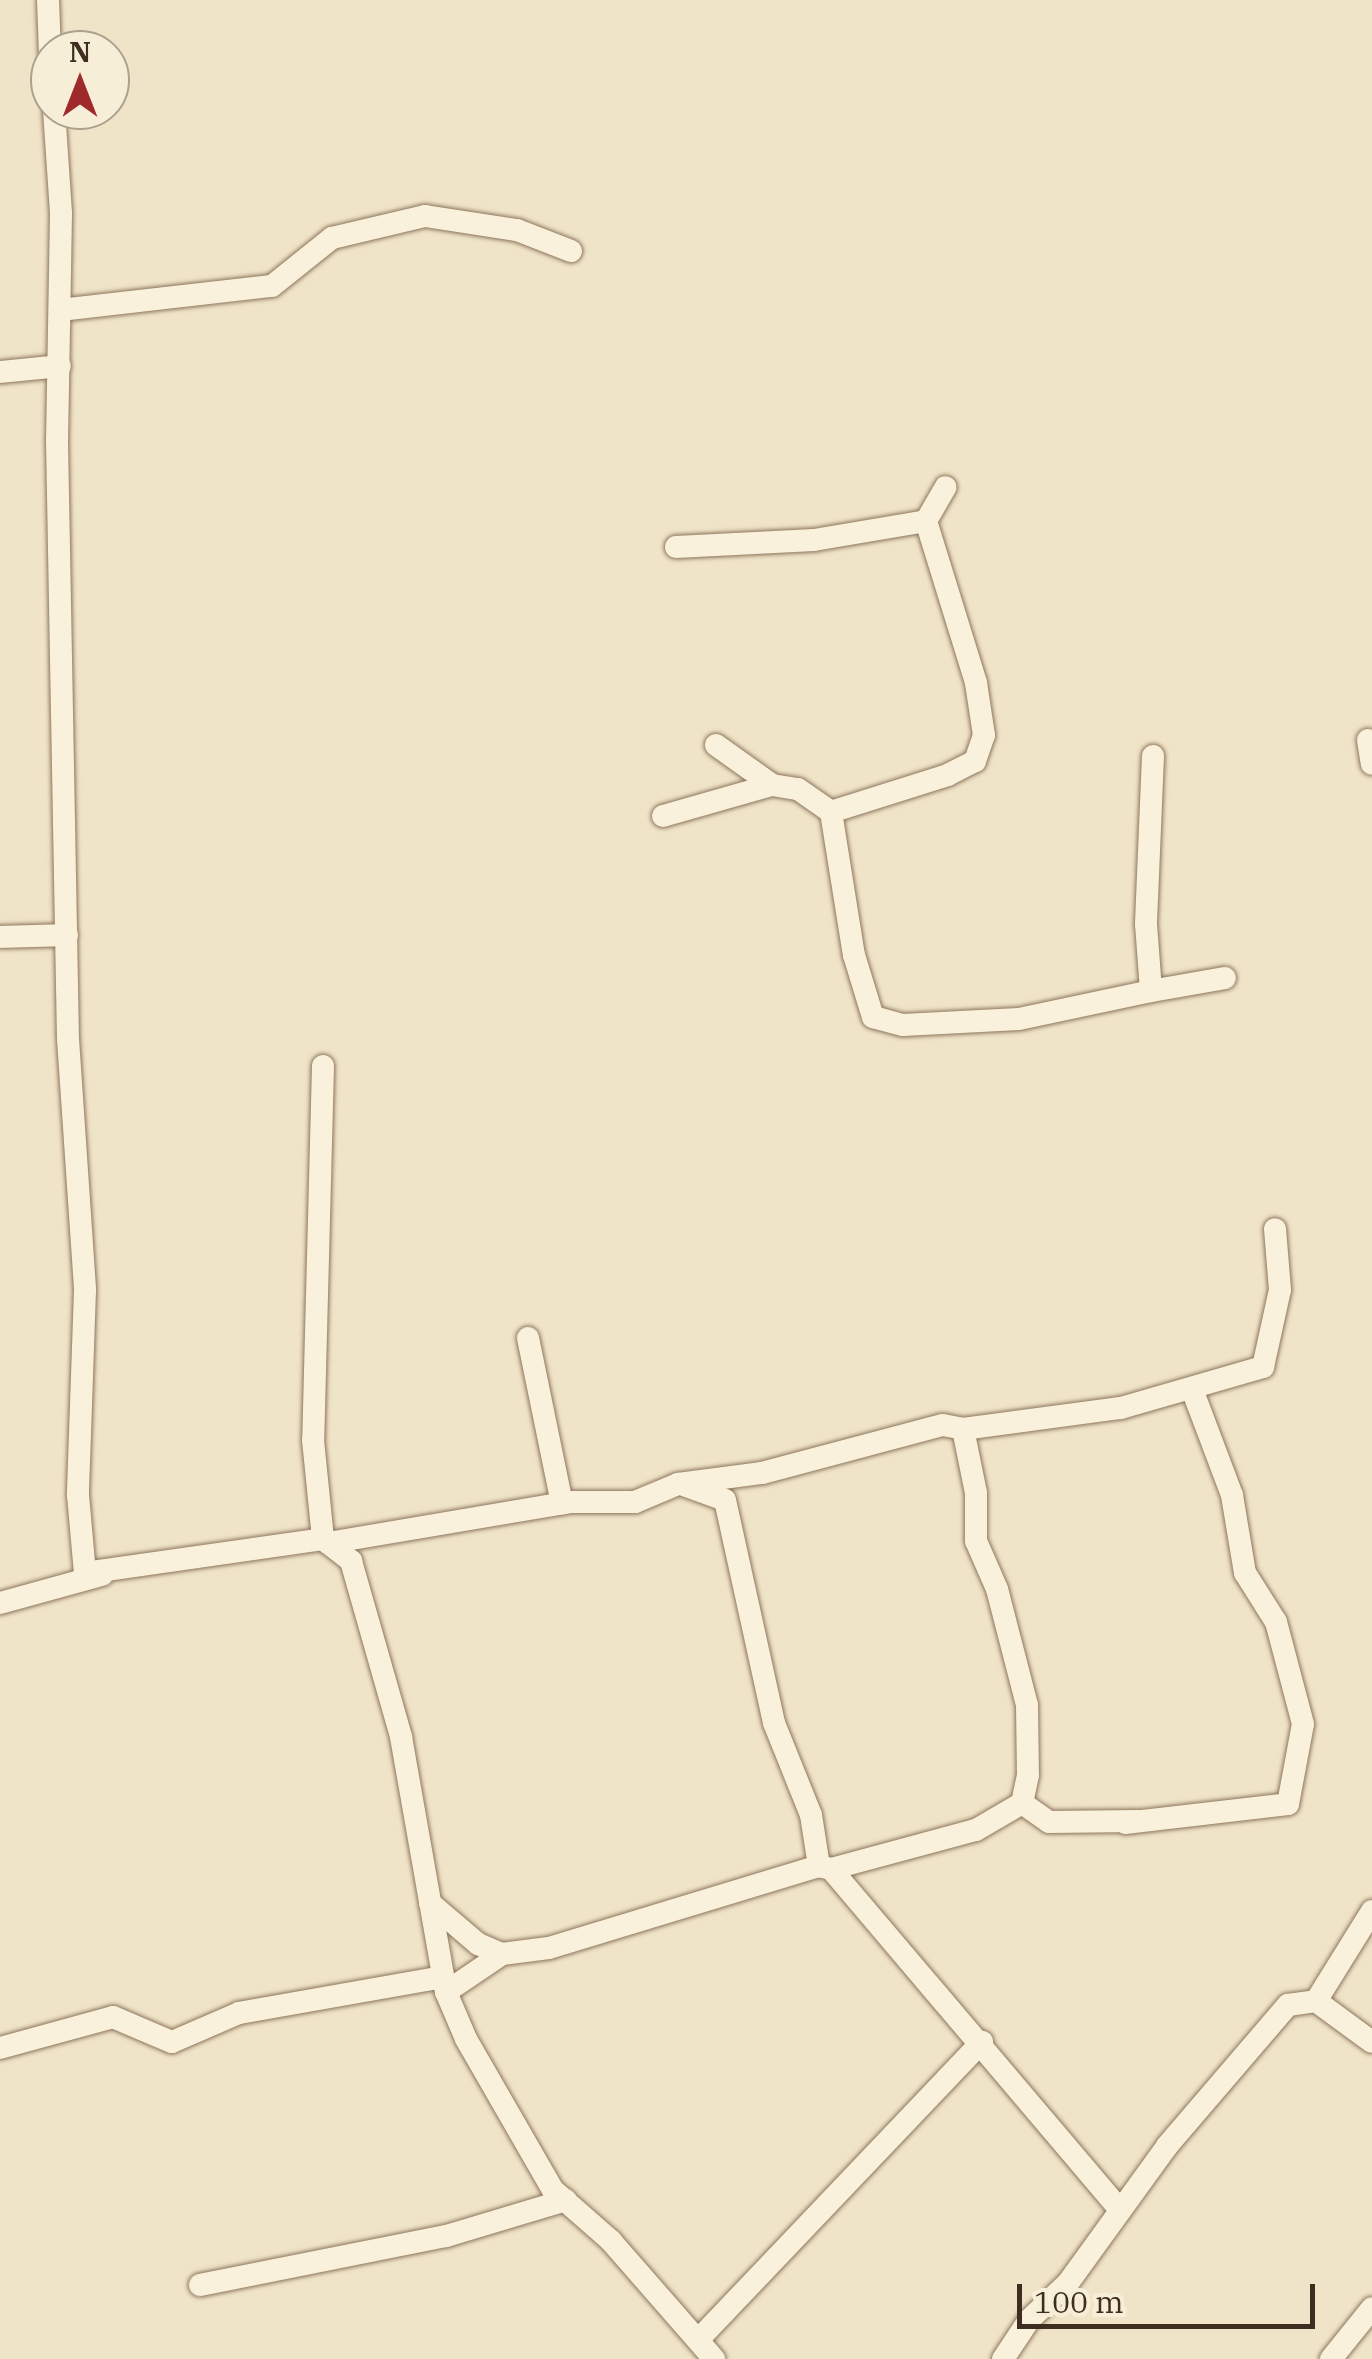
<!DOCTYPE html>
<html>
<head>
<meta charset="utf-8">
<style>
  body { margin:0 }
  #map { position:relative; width:1372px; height:2359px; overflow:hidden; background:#f0e4c8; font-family:"IBM Plex Serif",serif }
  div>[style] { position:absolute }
  .roads { filter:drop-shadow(0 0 2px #8d765c) drop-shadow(0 0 2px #8d765c) }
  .street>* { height:22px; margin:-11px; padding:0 11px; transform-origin:11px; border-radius:11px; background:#faf1dc }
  span { translate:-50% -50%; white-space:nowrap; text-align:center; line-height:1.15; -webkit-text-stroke:8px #f7eed8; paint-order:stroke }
  .north { position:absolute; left:30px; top:30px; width:100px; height:100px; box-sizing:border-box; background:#f7eed8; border:2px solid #ada18e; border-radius:50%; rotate:0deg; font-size:28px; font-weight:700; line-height:40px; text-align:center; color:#3d2e20 }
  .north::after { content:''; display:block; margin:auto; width:35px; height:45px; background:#9e2a2b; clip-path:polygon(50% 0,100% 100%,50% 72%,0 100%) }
  .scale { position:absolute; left:1017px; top:2284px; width:298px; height:45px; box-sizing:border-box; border:5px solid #3d2e20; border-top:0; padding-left:12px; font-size:30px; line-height:35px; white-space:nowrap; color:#3d2e20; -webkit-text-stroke:8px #f7eed8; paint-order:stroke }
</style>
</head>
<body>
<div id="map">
  <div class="roads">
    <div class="street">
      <i style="left:48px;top:0;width:55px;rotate:87.9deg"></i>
      <i style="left:54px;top:110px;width:104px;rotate:86.1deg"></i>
      <i style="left:61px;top:214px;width:226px;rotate:91deg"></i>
      <i style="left:57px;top:440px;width:599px;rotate:88.95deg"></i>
      <i style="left:68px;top:1039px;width:252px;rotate:86.1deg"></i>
      <i style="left:85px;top:1290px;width:205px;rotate:92deg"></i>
      <i style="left:78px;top:1495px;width:78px;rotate:84.9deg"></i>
      <i style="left:85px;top:1573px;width:240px;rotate:-8.1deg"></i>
      <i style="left:323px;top:1539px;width:36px;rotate:38deg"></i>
      <i style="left:351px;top:1561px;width:183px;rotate:74.1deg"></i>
      <i style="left:401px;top:1737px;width:259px;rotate:80deg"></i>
      <i style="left:446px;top:1992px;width:51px;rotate:66.9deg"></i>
      <i style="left:466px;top:2039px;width:174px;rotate:60.1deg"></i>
      <i style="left:553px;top:2190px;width:77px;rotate:41.3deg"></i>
      <i style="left:611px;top:2241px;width:157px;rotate:48.9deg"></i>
      <i style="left:60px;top:310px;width:213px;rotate:-6.5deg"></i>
      <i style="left:272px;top:286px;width:77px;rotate:-38.7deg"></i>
      <i style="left:332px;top:238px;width:96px;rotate:-13.3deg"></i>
      <i style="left:425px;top:216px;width:93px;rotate:8.7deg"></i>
      <i style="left:517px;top:230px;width:58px;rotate:21.3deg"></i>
      <i style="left:0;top:372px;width:60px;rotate:-5.7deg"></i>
      <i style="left:926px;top:521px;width:170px;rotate:72.8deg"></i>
      <i style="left:976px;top:683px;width:53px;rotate:81.3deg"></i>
      <i style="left:984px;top:735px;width:28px;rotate:109deg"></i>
      <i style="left:975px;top:761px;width:30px;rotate:153deg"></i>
      <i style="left:948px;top:775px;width:123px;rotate:162.5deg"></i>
      <i style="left:831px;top:812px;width:145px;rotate:80.9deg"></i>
      <i style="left:854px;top:955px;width:65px;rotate:73deg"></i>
      <i style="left:873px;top:1017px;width:31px;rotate:15deg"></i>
      <i style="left:903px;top:1025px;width:116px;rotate:-3deg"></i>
      <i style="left:1019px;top:1019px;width:135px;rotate:-12deg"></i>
      <i style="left:676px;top:547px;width:138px;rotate:-2.9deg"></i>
      <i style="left:814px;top:540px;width:114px;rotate:-9.6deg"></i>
      <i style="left:926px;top:521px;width:39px;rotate:-60deg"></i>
      <i style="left:1368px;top:740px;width:24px;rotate:81deg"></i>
      <i style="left:716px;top:745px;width:69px;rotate:35.5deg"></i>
      <i style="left:1153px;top:756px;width:168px;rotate:92.4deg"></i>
      <i style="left:1146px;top:924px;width:67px;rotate:85.7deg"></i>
      <i style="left:1151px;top:991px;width:75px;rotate:-10deg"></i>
      <i style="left:663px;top:816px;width:113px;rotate:-15.9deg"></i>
      <i style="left:772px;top:785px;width:26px;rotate:9deg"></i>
      <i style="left:798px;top:789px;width:40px;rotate:34.9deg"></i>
      <i style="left:0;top:937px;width:67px;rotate:-1.7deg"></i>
      <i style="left:323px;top:1066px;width:374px;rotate:91.5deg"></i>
      <i style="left:313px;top:1440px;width:100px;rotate:84.2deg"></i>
      <i style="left:528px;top:1338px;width:169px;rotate:78.4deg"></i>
      <i style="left:963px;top:1429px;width:65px;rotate:78.5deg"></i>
      <i style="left:976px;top:1493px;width:48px;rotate:90deg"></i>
      <i style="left:976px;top:1541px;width:52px;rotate:66.4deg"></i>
      <i style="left:997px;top:1589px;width:120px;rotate:75.5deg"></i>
      <i style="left:1027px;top:1705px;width:70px;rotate:89.2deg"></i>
      <i style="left:1028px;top:1775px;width:29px;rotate:102deg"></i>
      <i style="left:1022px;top:1803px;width:33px;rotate:35deg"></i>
      <i style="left:1049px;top:1822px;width:88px;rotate:-0.7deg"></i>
      <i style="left:686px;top:1486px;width:41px;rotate:19.7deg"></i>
      <i style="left:725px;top:1500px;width:228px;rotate:77.6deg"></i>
      <i style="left:774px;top:1723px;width:99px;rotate:68.1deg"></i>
      <i style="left:811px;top:1815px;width:52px;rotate:81.1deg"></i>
      <i style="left:328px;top:1543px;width:245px;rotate:-9.6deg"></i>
      <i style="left:570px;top:1502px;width:65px"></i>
      <i style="left:635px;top:1502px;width:47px;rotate:-22.7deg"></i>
      <i style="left:678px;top:1484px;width:85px;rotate:-7.5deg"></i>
      <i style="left:762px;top:1473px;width:187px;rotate:-14.9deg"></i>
      <i style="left:943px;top:1425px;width:20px;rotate:11deg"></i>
      <i style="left:963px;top:1429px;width:159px;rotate:-7.6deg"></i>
      <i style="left:1121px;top:1408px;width:148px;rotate:-16.1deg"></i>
      <i style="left:1263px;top:1367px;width:79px;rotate:-77.6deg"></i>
      <i style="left:1280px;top:1290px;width:61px;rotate:-94.7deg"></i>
      <i style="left:0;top:1603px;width:106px;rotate:-15.4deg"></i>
      <i style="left:1125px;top:1823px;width:164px;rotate:-6.6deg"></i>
      <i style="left:1288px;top:1804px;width:81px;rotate:-79.4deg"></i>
      <i style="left:1303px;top:1724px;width:106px;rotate:-104.8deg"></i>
      <i style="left:1276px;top:1622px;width:58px;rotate:-122.3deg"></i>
      <i style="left:1245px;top:1573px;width:79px;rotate:-99.5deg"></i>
      <i style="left:1232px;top:1495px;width:113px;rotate:-110.7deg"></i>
      <i style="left:831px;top:1869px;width:150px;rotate:-15.1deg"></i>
      <i style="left:976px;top:1830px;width:53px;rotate:-30.4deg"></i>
      <i style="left:430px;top:1903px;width:63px;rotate:40.5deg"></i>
      <i style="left:478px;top:1944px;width:26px;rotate:23deg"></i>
      <i style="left:502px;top:1954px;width:47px;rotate:-7.3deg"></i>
      <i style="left:549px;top:1948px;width:282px;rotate:-16.9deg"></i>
      <i style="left:819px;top:1866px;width:12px;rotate:14deg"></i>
      <i style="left:831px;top:1869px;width:444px;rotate:49.7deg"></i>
      <i style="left:446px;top:1992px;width:68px;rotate:-34.2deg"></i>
      <i style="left:1316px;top:2001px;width:106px;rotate:-58.1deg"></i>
      <i style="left:0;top:2048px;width:117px;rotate:-15.3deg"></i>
      <i style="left:113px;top:2017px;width:64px;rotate:23deg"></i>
      <i style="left:172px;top:2042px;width:73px;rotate:-23.4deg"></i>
      <i style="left:239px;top:2013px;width:207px;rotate:-10deg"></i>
      <i style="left:200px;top:2285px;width:251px;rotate:-11.3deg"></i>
      <i style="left:446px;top:2236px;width:125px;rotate:-16.7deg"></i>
      <i style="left:698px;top:2340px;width:412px;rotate:-46.4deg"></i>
      <i style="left:1003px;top:2359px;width:47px;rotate:-56.3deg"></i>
      <i style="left:1029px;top:2320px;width:54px;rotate:-43.5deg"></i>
      <i style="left:1068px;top:2283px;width:169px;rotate:-54.1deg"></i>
      <i style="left:1167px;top:2146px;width:186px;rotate:-49.4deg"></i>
      <i style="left:1288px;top:2005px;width:28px;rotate:-8deg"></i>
      <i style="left:1316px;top:2001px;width:69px;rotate:36.2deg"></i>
      <i style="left:1331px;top:2359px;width:65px;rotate:-51.2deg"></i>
    </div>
  </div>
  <div class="north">N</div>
  <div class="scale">100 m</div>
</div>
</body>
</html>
